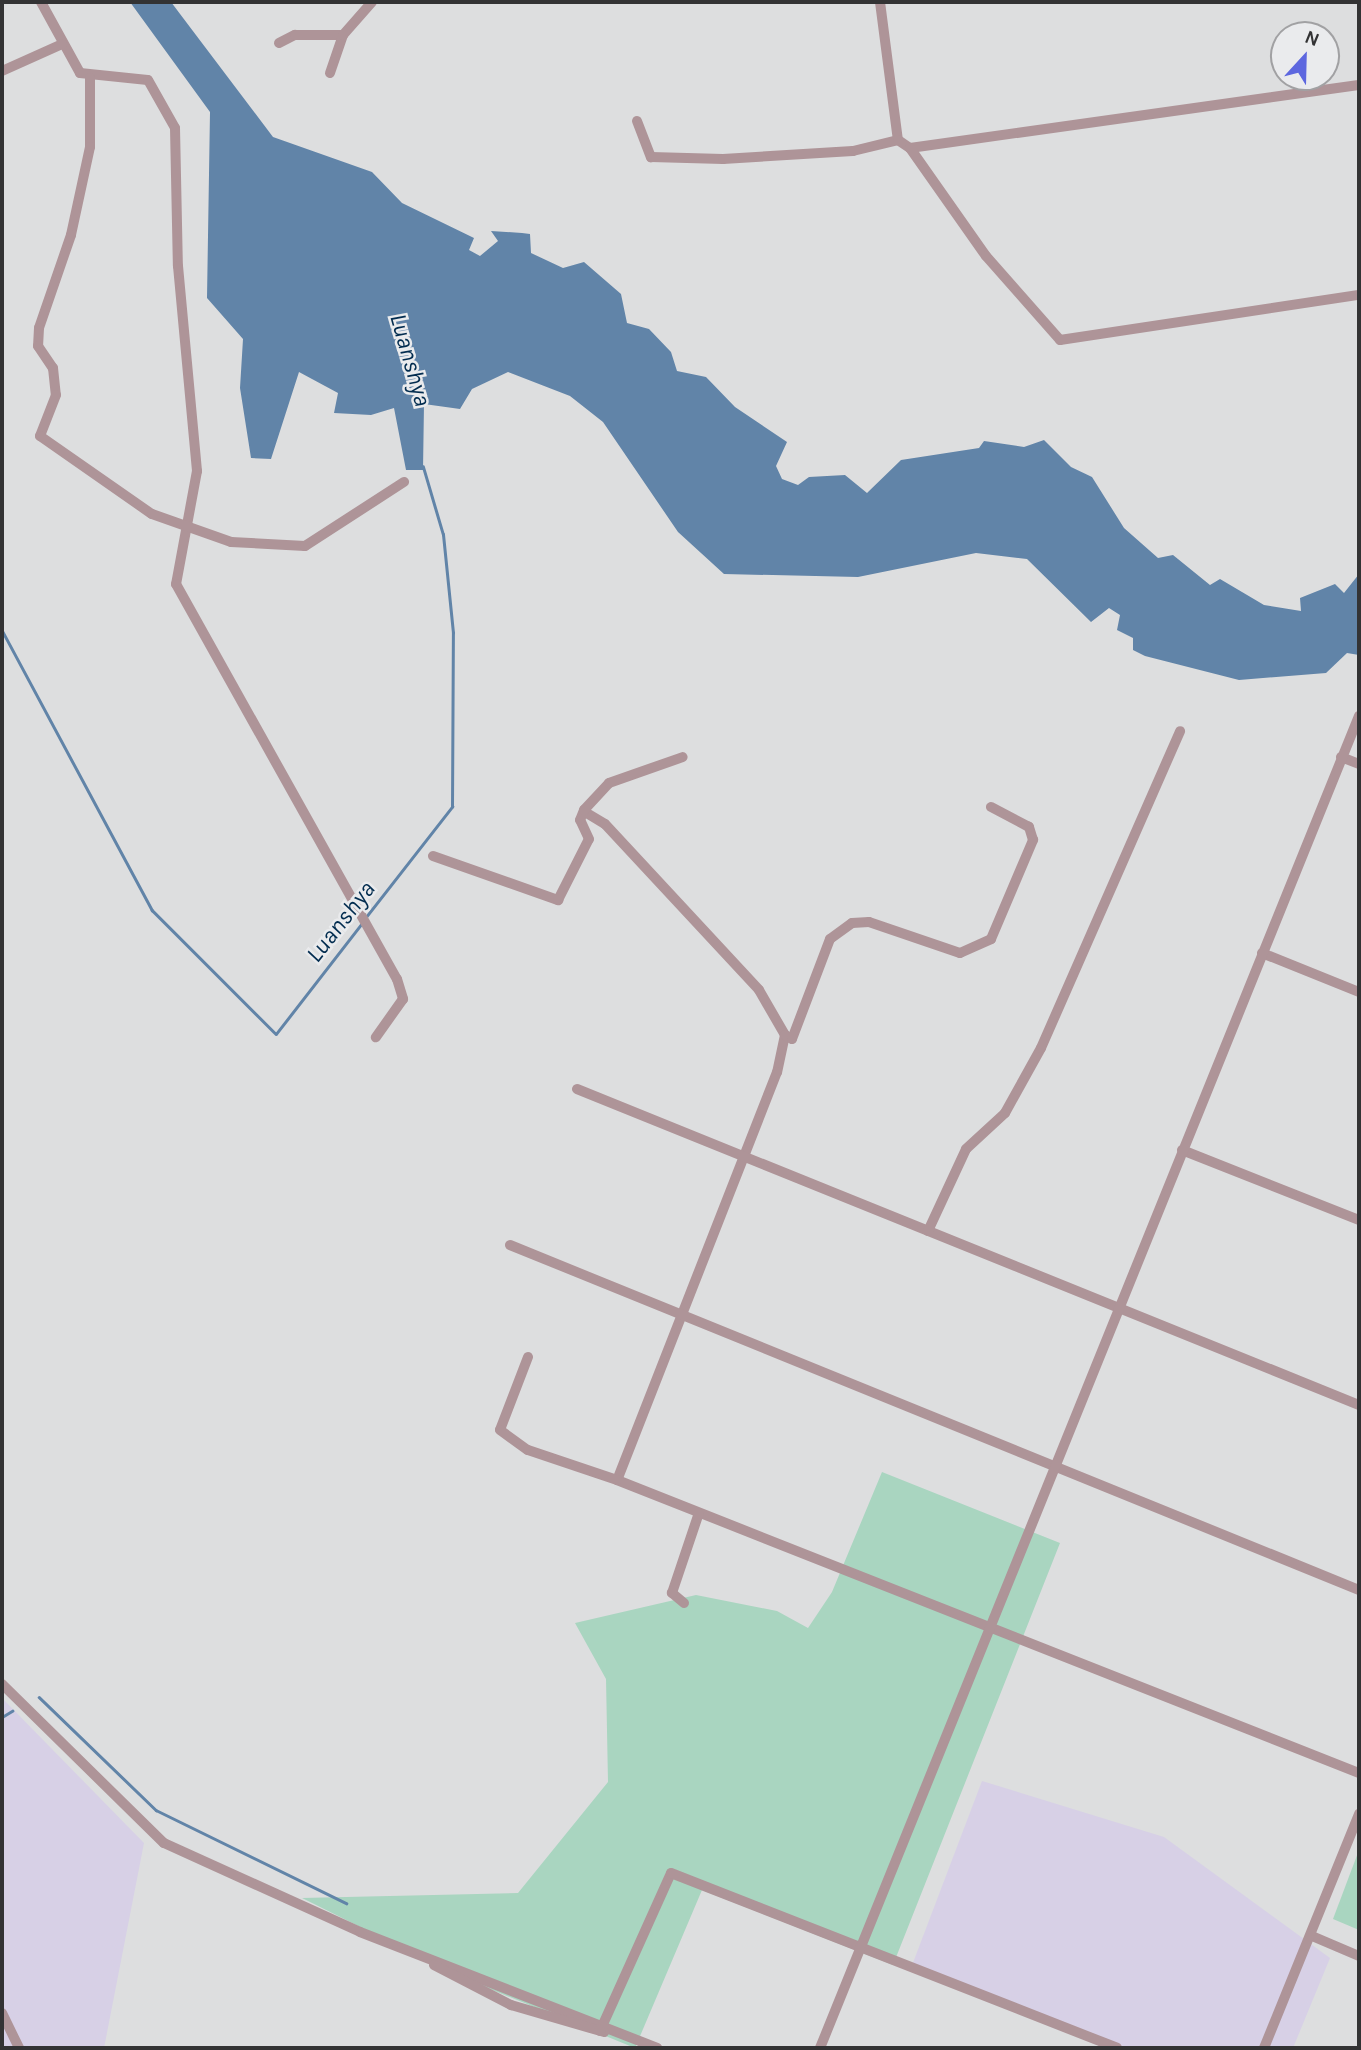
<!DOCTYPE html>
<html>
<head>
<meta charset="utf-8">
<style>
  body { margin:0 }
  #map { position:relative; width:1361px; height:2050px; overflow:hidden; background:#dddedf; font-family:Karla,sans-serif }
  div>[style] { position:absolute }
  .industrial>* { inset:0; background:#d7d0e6 }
  .green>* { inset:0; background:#a9d5c0 }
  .water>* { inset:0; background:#6184a8 }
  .stream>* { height:2.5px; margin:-1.25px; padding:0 1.25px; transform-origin:1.25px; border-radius:1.25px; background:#6184a8 }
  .street>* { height:10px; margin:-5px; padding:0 5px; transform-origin:5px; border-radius:5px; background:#ae9498 }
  span { translate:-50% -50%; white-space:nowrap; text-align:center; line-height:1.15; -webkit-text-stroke:5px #eaebed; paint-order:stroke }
  .water-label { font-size:24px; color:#022c4f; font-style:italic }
  .frame { position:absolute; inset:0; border:4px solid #333334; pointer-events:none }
  .north { position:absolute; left:1270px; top:21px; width:70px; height:70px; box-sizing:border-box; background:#eaebed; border:2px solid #a1a1a3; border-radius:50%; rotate:22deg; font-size:19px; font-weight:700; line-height:28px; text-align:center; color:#333334 }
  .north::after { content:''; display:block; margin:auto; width:24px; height:32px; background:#5d67df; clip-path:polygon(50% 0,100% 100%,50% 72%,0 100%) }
</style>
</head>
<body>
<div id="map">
  <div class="industrial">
    <i style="clip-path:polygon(2px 1698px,144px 1843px,104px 2048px,2px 2048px)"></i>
    <i style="clip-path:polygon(982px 1781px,1164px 1837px,1330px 1958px,1293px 2048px,1111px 2048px,911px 1968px)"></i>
  </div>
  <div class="green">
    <i style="clip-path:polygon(882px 1472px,1060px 1543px,893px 1965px,702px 1890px,635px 2048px,463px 1978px,302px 1898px,518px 1893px,608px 1782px,606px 1679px,575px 1623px,696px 1595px,777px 1611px,808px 1628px,832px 1592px)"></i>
    <i style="clip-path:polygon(1359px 1850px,1359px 1930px,1333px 1919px)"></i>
  </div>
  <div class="water">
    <i style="clip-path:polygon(130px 2px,171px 2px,273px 137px,372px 172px,402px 203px,474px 238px,469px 250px,480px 256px,498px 241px,491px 231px,522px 233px,530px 234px,531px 253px,563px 268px,584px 262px,621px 294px,627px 323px,649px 329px,671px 352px,677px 371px,706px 377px,735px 407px,787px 442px,776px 466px,782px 479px,798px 485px,809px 477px,845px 475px,867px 493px,901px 460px,979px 448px,984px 441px,1024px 447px,1044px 440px,1071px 467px,1092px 477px,1124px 528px,1158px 558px,1173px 555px,1210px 585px,1220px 579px,1264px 605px,1301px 611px,1300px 598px,1335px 584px,1344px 593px,1359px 574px,1359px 655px,1347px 653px,1326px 673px,1239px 680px,1145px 656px,1133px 650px,1133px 638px,1117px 630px,1120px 615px,1109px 608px,1091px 622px,1027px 559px,976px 553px,858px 577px,724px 574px,678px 532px,603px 422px,570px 396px,508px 372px,472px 389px,460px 409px,424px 404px,423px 470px,406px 470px,394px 408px,371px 415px,334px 413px,338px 393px,299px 372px,271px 459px,251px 458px,240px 388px,243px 339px,207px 298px,210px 112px)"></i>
  </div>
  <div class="stream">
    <i style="left:2px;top:630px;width:318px;rotate:61.8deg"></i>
    <i style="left:152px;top:910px;width:175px;rotate:45deg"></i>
    <i style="left:276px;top:1034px;width:140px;rotate:-52.2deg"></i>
    <i style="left:366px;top:917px;width:140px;rotate:-52deg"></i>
    <i style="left:452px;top:807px;width:174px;rotate:-89.7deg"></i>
    <i style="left:453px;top:633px;width:99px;rotate:-95.8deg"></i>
    <i style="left:443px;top:535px;width:71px;rotate:-106.4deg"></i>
    <i style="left:39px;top:1697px;width:163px;rotate:44deg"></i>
    <i style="left:156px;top:1810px;width:212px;rotate:26.1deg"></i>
    <i style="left:2px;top:1717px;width:12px;rotate:-31deg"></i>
  </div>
  <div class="street">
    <i style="left:41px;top:2px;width:81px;rotate:61.2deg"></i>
    <i style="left:80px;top:73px;width:68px;rotate:5.9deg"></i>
    <i style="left:148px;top:80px;width:55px;rotate:60.6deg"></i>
    <i style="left:175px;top:128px;width:138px;rotate:88.8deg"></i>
    <i style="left:178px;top:266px;width:206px;rotate:84.7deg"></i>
    <i style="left:197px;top:471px;width:115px;rotate:100.5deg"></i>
    <i style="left:176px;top:584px;width:453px;rotate:60.8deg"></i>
    <i style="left:397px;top:979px;width:21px;rotate:73deg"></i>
    <i style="left:403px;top:999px;width:47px;rotate:125.4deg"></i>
    <i style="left:880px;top:2px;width:139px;rotate:82.6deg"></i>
    <i style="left:279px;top:43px;width:18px;rotate:-27deg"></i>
    <i style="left:295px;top:35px;width:48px"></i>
    <i style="left:2px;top:71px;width:66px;rotate:-24.2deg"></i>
    <i style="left:330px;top:73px;width:40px;rotate:-71.1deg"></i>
    <i style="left:343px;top:35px;width:44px;rotate:-48.7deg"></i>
    <i style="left:90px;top:78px;width:69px;rotate:90deg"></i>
    <i style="left:90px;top:147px;width:90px;rotate:102.2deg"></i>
    <i style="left:71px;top:235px;width:98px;rotate:109deg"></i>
    <i style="left:39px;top:328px;width:18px;rotate:93deg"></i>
    <i style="left:38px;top:346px;width:27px;rotate:56deg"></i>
    <i style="left:53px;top:368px;width:27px;rotate:84deg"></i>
    <i style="left:56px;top:395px;width:44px;rotate:111.3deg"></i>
    <i style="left:40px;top:436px;width:136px;rotate:34.9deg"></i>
    <i style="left:152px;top:514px;width:84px;rotate:19.5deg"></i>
    <i style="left:231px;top:542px;width:74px;rotate:3.1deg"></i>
    <i style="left:305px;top:546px;width:118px;rotate:-32.9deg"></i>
    <i style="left:637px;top:121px;width:39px;rotate:69deg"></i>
    <i style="left:651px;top:157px;width:72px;rotate:1.6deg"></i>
    <i style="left:723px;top:159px;width:130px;rotate:-3.5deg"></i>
    <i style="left:853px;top:151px;width:46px;rotate:-13.7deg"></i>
    <i style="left:898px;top:140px;width:14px;rotate:34deg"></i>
    <i style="left:910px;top:148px;width:453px;rotate:-8deg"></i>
    <i style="left:910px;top:148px;width:132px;rotate:54.9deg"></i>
    <i style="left:986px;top:256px;width:112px;rotate:48.6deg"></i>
    <i style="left:1060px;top:340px;width:302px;rotate:-8.6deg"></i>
    <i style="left:1341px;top:757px;width:19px;rotate:21deg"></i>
    <i style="left:585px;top:812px;width:23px;rotate:31deg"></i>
    <i style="left:605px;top:824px;width:226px;rotate:47.1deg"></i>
    <i style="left:759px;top:990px;width:52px;rotate:60deg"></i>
    <i style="left:785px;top:1035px;width:38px;rotate:102deg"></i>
    <i style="left:777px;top:1072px;width:438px;rotate:111.4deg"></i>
    <i style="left:617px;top:1480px;width:798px;rotate:21.55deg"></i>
    <i style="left:433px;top:856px;width:133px;rotate:19.4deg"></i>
    <i style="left:558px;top:900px;width:68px;rotate:-63.1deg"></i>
    <i style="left:589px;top:839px;width:21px;rotate:-115deg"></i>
    <i style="left:580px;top:820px;width:11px;rotate:-68deg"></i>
    <i style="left:584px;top:810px;width:37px;rotate:-47deg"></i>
    <i style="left:609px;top:783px;width:78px;rotate:-19.4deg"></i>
    <i style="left:1262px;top:953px;width:105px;rotate:21.9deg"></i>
    <i style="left:785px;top:1035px;width:8px;rotate:30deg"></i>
    <i style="left:792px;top:1039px;width:107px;rotate:-69.2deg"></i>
    <i style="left:830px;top:939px;width:27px;rotate:-36deg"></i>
    <i style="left:852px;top:923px;width:17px;rotate:-3deg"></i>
    <i style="left:869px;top:922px;width:96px;rotate:18.8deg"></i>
    <i style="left:960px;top:953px;width:34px;rotate:-24deg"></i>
    <i style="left:991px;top:939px;width:108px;rotate:-67deg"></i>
    <i style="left:1033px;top:840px;width:14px;rotate:-107deg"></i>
    <i style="left:1029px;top:827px;width:43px;rotate:-152.2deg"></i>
    <i style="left:577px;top:1089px;width:843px;rotate:22deg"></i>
    <i style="left:1182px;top:1150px;width:190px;rotate:21.6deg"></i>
    <i style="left:928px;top:1231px;width:90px;rotate:-65.1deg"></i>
    <i style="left:966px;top:1149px;width:53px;rotate:-42.7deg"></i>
    <i style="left:1005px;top:1113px;width:74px;rotate:-61deg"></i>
    <i style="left:1041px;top:1048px;width:346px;rotate:-66.3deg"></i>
    <i style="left:510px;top:1245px;width:916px;rotate:22.11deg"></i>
    <i style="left:528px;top:1357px;width:78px;rotate:111deg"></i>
    <i style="left:500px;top:1430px;width:34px;rotate:36deg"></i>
    <i style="left:528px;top:1450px;width:94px;rotate:18.6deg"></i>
    <i style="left:684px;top:1603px;width:16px;rotate:-140deg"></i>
    <i style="left:672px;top:1593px;width:84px;rotate:-71.4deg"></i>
    <i style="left:2px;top:1684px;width:227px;rotate:44.5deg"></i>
    <i style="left:164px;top:1843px;width:215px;rotate:24.4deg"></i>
    <i style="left:360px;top:1932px;width:319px;rotate:21.3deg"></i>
    <i style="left:1312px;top:1936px;width:51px;rotate:23.1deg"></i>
    <i style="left:434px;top:1965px;width:87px;rotate:27.5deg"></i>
    <i style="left:511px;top:2005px;width:97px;rotate:16.2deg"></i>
    <i style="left:2px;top:2013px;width:39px;rotate:64deg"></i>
    <i style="left:600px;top:2031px;width:173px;rotate:-65.8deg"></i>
    <i style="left:671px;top:1873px;width:479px;rotate:21.4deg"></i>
    <i style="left:820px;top:2048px;width:1437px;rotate:-67.97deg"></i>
    <i style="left:1264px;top:2048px;width:253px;rotate:-67.9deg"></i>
  </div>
  <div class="water-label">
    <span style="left:410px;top:360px;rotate:74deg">Luanshya</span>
    <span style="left:341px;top:922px;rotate:-52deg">Luanshya</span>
  </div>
  <div class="frame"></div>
  <div class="north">N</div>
</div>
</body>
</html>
